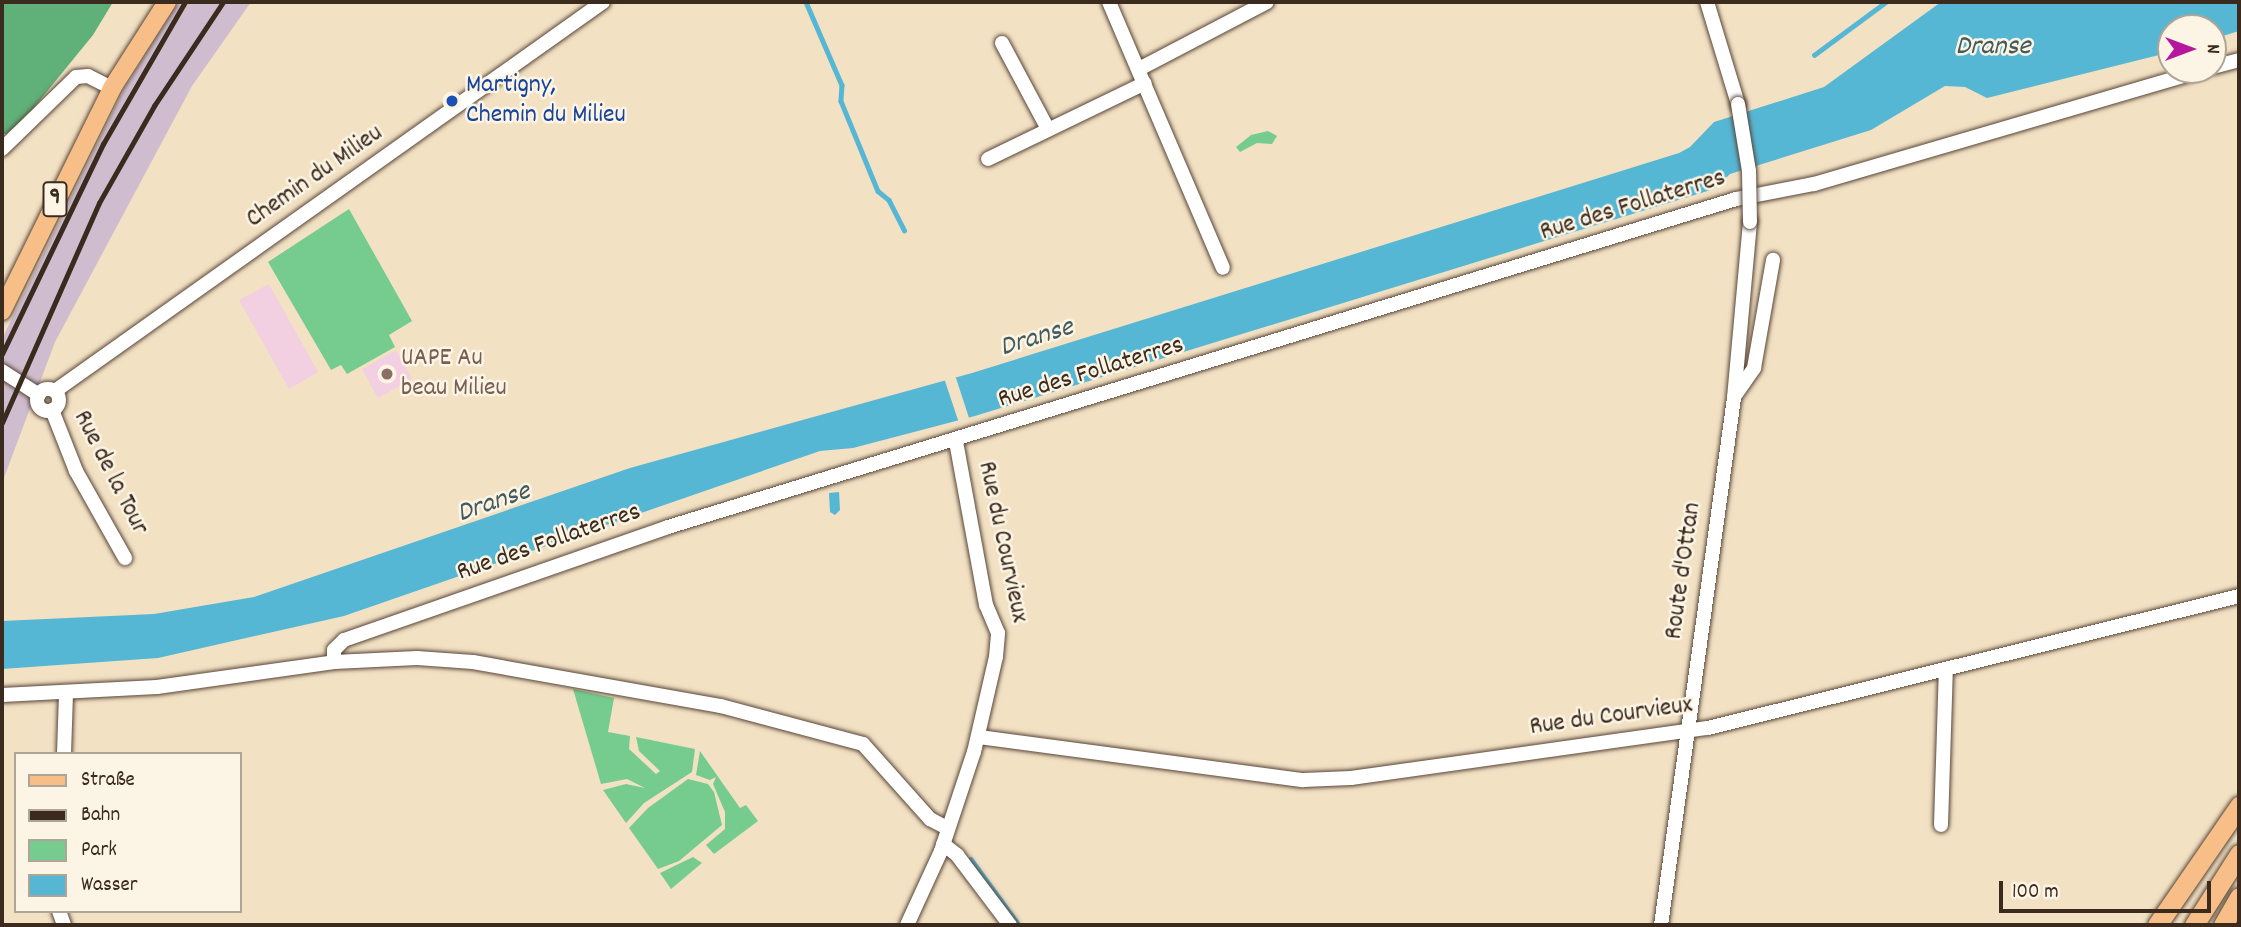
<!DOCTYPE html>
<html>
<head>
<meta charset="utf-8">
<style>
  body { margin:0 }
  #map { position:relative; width:2241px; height:927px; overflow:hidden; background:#f3e1c4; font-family:Dekko,sans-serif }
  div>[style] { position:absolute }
  .built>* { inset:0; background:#f2cfe1 }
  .industrial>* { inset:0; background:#cfbdcf }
  .green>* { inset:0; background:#76cc8f }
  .forest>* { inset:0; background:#60b07a }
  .water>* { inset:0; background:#56b7d5 }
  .pier>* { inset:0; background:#f3e1c4 }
  .stream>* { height:4.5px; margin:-2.25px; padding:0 2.25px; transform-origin:2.25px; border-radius:2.25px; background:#56b7d5 }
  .roads { filter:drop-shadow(0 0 2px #574537) drop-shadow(0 0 2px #574537) }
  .minor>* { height:14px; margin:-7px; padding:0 7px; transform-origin:7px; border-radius:7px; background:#fff }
  .minor>.ring { margin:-7px; padding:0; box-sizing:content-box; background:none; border:14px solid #fff; border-radius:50% }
  .major>* { height:18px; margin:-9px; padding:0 9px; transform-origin:9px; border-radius:9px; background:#f7be87 }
  .highway>* { height:19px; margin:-9.5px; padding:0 9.5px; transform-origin:9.5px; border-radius:9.5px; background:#f7be87 }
  .rail>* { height:4.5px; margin:-2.25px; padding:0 2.25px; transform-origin:2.25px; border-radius:2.25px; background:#3b2a1e }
  .bridges { filter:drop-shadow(0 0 2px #574537) drop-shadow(0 0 2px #574537) }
  .minor-bridge>* { height:14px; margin:-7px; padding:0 7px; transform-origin:7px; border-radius:7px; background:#fff }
  .dots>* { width:19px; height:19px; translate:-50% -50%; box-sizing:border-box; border:4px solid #fcf5e5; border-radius:50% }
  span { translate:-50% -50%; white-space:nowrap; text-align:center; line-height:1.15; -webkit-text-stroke:5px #fcf5e5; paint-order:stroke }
  .shield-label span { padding:2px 5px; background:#fcf5e5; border:2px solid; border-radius:5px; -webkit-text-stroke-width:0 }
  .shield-label { font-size:24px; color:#3b2a1e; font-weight:700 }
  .transit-label { font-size:26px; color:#164399 }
  .left { translate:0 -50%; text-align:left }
  .street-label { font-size:26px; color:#3b2a1e }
  .education-label { font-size:26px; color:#785e54 }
  .water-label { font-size:28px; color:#445b5e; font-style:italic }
  .frame { position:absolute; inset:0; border:4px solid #3b2a1e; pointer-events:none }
  .legend { position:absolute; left:14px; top:752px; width:228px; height:161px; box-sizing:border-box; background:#fcf5e5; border:2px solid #afa495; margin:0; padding:9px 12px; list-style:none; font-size:21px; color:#3b2a1e }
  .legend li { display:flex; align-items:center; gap:14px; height:35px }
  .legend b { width:35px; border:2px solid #afa495 }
  .north { position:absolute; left:2157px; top:14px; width:70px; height:70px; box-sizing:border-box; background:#fcf5e5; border:2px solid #afa495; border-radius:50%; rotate:90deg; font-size:19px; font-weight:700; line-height:28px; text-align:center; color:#3b2a1e }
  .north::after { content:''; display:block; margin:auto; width:24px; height:32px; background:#b5179e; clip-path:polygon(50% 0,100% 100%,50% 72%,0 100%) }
  .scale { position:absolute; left:1999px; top:881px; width:212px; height:32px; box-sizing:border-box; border:4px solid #3b2a1e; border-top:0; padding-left:9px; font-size:21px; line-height:24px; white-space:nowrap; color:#3b2a1e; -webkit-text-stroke:5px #fcf5e5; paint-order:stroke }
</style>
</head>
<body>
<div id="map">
  <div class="built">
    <i style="clip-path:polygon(269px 284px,318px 372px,289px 389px,239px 300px)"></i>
    <i style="clip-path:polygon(396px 350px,412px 379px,378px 398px,362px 369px)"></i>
  </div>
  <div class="industrial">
    <i style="clip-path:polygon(179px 2px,251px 2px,192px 86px,55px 342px,2px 483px,2px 339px,124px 89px)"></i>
  </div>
  <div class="green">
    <i style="clip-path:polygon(1268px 131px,1277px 136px,1272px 144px,1257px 143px,1240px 152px,1236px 147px,1251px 135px)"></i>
    <i style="clip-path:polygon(349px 209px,412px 321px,389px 335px,395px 347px,347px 374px,341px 365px,331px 370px,268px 262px)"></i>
    <i style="clip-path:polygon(573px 689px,614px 698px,608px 732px,630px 736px,629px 749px,656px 774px,660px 771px,639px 751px,636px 737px,695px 749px,692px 772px,644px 803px,626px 823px,603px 790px,626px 784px,645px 788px,627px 779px,601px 784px)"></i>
    <i style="clip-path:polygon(700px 751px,740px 808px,746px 805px,758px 821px,714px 854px,706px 845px,725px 829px,725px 812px,713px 784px,716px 777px,710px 780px,696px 775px)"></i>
    <i style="clip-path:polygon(688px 779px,708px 784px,714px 792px,722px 825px,679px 861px,658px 869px,629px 828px,648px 808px)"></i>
    <i style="clip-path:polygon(693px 857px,702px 863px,671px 889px,660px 873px)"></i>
  </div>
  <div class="forest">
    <i style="clip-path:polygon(2px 2px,113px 2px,93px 35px,27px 116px,6px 134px,2px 134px)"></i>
  </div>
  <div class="water">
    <i style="clip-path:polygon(1941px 2px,2239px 2px,2239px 31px,2213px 39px,2213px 28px,2171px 28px,2171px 52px,1987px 98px,1965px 87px,1945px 86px,1871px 130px,1730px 174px,1714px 189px,975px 416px,853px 448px,820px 451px,344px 616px,158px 658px,2px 669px,2px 621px,154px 614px,254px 597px,630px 468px,972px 373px,1679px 153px,1690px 147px,1714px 122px,1824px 87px)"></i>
    <i style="clip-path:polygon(839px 492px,840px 510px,835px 515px,830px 512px,829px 493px)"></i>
  </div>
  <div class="pier">
    <i style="clip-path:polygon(955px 375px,970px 421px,959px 423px,944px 378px)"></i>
  </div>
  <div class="stream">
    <i style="left:806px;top:2px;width:90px;rotate:66.6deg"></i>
    <i style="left:842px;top:85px;width:16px;rotate:94deg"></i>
    <i style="left:841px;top:101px;width:97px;rotate:67.7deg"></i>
    <i style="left:878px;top:191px;width:14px;rotate:39deg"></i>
    <i style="left:889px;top:200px;width:34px;rotate:63deg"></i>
    <i style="left:1814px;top:55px;width:89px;rotate:-36.4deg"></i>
    <i style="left:971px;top:859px;width:82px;rotate:54deg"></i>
  </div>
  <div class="roads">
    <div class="minor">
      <i style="left:1109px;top:2px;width:289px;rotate:66.8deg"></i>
      <i style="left:1707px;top:2px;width:107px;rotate:73.1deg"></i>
      <i style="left:1002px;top:43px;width:98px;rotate:61.9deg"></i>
      <i style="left:2213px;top:67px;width:27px;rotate:-15deg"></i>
      <i style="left:1139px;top:69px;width:144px;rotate:-27.6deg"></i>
      <i style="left:2px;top:149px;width:103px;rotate:-44.2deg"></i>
      <i style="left:76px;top:77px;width:12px;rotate:-5deg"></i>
      <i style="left:88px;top:76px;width:27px;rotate:27deg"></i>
      <i style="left:988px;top:159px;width:174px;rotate:-25.8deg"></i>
      <i style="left:2px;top:371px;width:44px;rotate:33deg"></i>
      <i class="ring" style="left:37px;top:389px;width:8px;height:8px"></i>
      <i style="left:55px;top:391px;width:672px;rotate:-35.37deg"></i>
      <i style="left:1736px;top:394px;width:32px;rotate:-55deg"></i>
      <i style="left:1754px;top:368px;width:110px;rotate:-80deg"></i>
      <i style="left:52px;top:410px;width:66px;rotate:68.5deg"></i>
      <i style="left:76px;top:471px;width:100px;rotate:60.6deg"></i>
      <i style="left:334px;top:662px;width:12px;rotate:-90deg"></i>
      <i style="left:334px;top:650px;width:14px;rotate:-45deg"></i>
      <i style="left:344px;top:640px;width:343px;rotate:-19.2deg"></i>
      <i style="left:668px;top:527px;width:1117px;rotate:-17.07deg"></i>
      <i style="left:1736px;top:199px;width:79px;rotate:-10.9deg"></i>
      <i style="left:1814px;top:184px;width:406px;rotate:-16.3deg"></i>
      <i style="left:2px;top:695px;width:155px;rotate:-3deg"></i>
      <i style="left:157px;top:687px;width:179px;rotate:-8deg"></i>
      <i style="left:334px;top:662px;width:83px;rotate:-2.8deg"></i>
      <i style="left:417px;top:658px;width:56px;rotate:4.1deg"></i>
      <i style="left:473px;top:662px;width:252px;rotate:10.1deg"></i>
      <i style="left:721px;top:706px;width:147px;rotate:15deg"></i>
      <i style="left:863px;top:744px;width:101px;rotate:48.2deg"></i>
      <i style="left:930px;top:819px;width:19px;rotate:28deg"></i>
      <i style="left:979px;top:737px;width:327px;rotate:7.6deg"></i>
      <i style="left:1303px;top:780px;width:48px;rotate:-2.4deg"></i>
      <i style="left:1351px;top:778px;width:360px;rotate:-8deg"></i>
      <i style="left:1708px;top:728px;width:547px;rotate:-13.96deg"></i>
      <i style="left:64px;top:754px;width:60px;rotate:-88.1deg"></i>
      <i style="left:1941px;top:825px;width:155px;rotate:-88.2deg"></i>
      <i style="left:943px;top:844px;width:18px;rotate:38deg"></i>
      <i style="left:957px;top:855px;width:88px;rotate:52.9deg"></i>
      <i style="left:59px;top:911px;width:15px;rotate:70deg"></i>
      <i style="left:907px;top:925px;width:81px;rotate:-65.3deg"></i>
      <i style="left:941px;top:851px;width:104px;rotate:-71.6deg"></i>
      <i style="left:974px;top:752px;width:98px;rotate:-77deg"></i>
      <i style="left:996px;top:657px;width:24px;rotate:-85deg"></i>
      <i style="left:998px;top:633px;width:30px;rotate:-113deg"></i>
      <i style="left:986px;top:605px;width:167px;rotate:-100.4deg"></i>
      <i style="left:1661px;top:925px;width:532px;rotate:-82.11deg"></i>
      <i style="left:1734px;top:398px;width:177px;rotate:-84.8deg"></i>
    </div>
    <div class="major">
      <i style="left:2px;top:311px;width:249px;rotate:-63.7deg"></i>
      <i style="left:112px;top:88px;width:102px;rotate:-57.4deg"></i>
    </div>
    <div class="highway">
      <i style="left:2157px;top:925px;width:145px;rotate:-55.4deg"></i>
      <i style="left:2194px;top:925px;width:84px;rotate:-57.6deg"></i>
      <i style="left:2223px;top:925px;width:32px;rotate:-60deg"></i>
    </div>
  </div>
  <div class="rail">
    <i style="left:2px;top:354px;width:233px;rotate:-64.3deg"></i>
    <i style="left:103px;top:144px;width:164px;rotate:-60deg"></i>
    <i style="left:2px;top:423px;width:240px;rotate:-66.2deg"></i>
    <i style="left:99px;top:203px;width:112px;rotate:-60.4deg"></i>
    <i style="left:154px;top:106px;width:125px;rotate:-56.4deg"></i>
  </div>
  <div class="bridges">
    <div class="minor-bridge">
      <i style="left:1738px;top:104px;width:68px;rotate:80.7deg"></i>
      <i style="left:1749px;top:171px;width:51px;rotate:88.9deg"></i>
    </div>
  </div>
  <div class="dots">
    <i style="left:452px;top:101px;background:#1a4fb4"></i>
    <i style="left:387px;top:374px;background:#8d6e63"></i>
  </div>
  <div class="shield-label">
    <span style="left:55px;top:199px">9</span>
  </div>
  <div class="transit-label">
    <span class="left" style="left:466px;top:101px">Martigny,<br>Chemin du Milieu</span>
  </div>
  <div class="street-label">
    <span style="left:315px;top:177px;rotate:-35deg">Chemin du Milieu</span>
    <span style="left:1633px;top:206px;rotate:-17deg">Rue des Follaterres</span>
    <span style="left:1091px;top:373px;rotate:-17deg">Rue des Follaterres</span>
    <span style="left:110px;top:473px;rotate:63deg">Rue de la Tour</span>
    <span style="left:1002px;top:542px;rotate:78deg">Rue du Courvieux</span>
    <span style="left:549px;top:543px;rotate:-19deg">Rue des Follaterres</span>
    <span style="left:1684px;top:571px;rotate:-82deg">Route d'Ottan</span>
    <span style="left:1611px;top:717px;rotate:-8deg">Rue du Courvieux</span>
  </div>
  <div class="education-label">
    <span class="left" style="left:401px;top:374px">UAPE Au<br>beau Milieu</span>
  </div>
  <div class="water-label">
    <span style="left:1993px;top:48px">Dranse</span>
    <span style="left:1037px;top:339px;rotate:-17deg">Dranse</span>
    <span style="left:494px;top:504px;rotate:-19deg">Dranse</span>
  </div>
  <div class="frame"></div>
  <ul class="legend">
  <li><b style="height:9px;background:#f7be87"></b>Straße</li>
  <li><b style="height:9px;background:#3b2a1e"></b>Bahn</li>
  <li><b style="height:19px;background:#76cc8f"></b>Park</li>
  <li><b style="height:19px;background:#56b7d5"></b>Wasser</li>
  </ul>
  <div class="north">N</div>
  <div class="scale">100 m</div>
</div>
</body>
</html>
